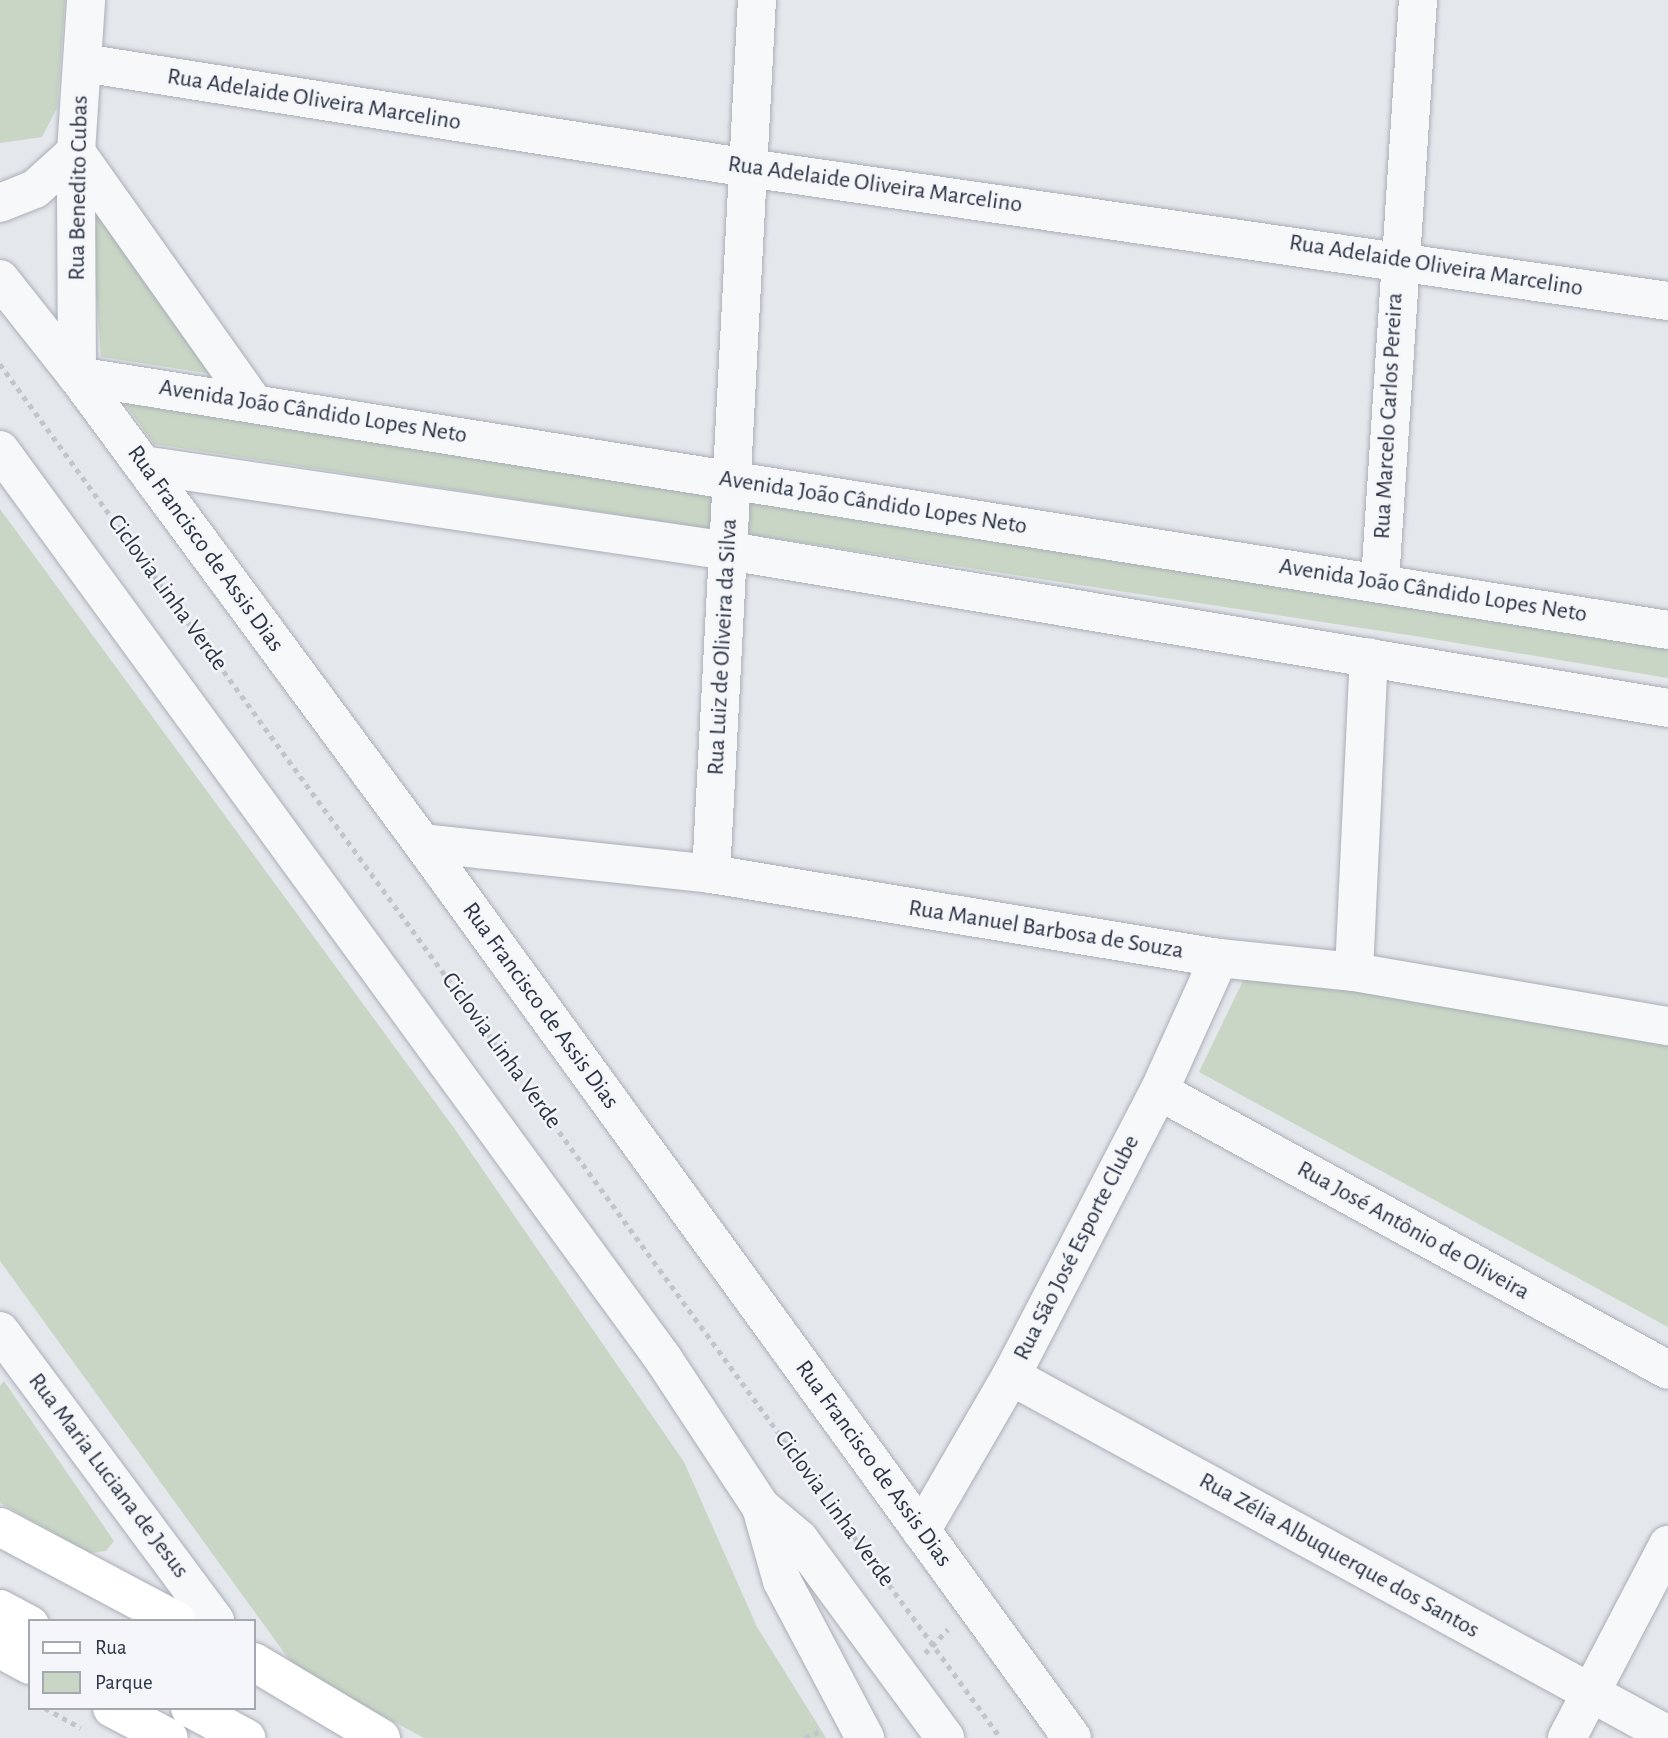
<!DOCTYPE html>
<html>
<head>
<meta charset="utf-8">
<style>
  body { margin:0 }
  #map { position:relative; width:1668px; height:1738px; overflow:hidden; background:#e4e7ec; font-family:"Alegreya Sans",sans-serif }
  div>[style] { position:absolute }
  .green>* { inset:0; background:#c9d6c5 }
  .path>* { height:4.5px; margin-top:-2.25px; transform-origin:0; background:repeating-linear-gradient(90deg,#c2c5cb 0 5px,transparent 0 10px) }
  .roads { filter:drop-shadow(0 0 2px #a9aeb7) drop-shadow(0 0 2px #a9aeb7) }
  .minor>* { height:38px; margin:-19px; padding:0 19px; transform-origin:19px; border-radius:19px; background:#f7f8fa }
  .major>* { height:38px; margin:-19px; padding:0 19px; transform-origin:19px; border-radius:19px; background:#fff }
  span { translate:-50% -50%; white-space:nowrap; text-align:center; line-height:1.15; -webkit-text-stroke:5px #f4f6f9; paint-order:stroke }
  .street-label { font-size:24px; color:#2b3445 }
  .legend { position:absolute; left:28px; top:1619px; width:228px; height:91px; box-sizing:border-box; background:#f4f6f9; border:2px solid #a4a8b1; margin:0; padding:9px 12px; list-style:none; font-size:21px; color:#2b3445 }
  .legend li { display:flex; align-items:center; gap:14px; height:35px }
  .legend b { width:35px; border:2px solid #a4a8b1 }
</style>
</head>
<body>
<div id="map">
  <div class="green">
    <i style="clip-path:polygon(0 0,65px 0,57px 108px,42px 137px,0 143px)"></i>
    <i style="clip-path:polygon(88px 179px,213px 374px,101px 357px)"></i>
    <i style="clip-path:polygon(118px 394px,1668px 647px,1668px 678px,1421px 637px,154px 444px)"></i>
    <i style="clip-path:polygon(0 509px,454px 1128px,684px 1462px,757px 1627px,826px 1738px,424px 1738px,296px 1669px,0 1261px)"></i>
    <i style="clip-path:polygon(1253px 960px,1668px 1034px,1668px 1327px,1199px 1072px)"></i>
    <i style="clip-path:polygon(4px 1381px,114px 1541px,106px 1551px,90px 1553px,0 1503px,0 1386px)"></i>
  </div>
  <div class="path">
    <i style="left:0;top:364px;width:1700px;rotate:53.93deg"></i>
    <i style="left:925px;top:1653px;width:33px;rotate:-46deg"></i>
    <i style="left:45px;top:1708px;width:41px;rotate:29.1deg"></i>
    <i style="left:805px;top:1738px;width:17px;rotate:-25deg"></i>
  </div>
  <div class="roads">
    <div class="minor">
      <i style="left:83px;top:63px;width:673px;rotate:8.97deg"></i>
      <i style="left:748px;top:168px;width:930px;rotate:8.23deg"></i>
      <i style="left:0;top:203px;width:38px;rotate:-22deg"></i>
      <i style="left:35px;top:189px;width:55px;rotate:-42.1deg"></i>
      <i style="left:76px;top:152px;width:305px;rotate:54.7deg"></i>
      <i style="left:0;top:279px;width:124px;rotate:51.6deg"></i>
      <i style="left:77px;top:376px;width:581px;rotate:53.54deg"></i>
      <i style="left:422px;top:843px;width:1106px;rotate:54.01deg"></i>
      <i style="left:77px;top:376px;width:1611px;rotate:9.07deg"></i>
      <i style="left:77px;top:376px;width:224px;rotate:-90.3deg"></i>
      <i style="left:76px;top:152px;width:152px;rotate:-86.2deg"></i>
      <i style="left:0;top:450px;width:1126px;rotate:53.88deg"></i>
      <i style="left:664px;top:1360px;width:176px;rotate:56.6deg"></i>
      <i style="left:761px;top:1507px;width:50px;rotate:40.1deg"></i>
      <i style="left:799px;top:1539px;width:247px;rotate:53.7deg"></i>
      <i style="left:143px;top:465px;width:592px;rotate:8.35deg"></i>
      <i style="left:729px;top:551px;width:952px;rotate:9.49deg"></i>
      <i style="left:1380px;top:581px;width:582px;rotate:-86.26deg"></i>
      <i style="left:422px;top:843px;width:291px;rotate:6.1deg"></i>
      <i style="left:711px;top:874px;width:515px;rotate:9.39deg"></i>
      <i style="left:1219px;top:958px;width:136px;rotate:5.9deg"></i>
      <i style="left:1354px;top:972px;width:319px;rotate:9.8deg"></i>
      <i style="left:711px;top:874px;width:875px;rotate:-86.99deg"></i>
      <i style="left:1354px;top:972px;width:315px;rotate:-87.3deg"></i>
      <i style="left:1159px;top:1091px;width:580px;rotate:28.73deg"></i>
      <i style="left:0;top:1331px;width:361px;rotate:53.4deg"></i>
      <i style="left:1011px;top:1376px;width:749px;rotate:28.65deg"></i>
      <i style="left:761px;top:1507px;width:77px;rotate:74.2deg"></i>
      <i style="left:782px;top:1581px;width:178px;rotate:62.1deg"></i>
      <i style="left:921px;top:1531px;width:179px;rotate:-59.9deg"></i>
      <i style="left:1011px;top:1376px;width:321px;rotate:-62.6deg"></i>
      <i style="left:1159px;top:1091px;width:146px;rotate:-65.7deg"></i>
      <i style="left:1567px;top:1738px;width:218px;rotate:-62.4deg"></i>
    </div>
    <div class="major">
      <i style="left:0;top:1527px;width:200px;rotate:28deg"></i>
      <i style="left:0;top:1609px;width:34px;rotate:28deg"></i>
      <i style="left:0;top:1649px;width:34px;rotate:28deg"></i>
      <i style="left:254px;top:1662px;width:148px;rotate:30.9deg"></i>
      <i style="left:112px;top:1708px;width:64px;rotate:27.8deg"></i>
      <i style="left:190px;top:1708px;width:64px;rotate:28.2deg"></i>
    </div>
  </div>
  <div class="street-label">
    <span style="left:314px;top:100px;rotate:9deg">Rua Adelaide Oliveira Marcelino</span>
    <span style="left:875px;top:185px;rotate:8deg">Rua Adelaide Oliveira Marcelino</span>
    <span style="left:79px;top:188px;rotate:-89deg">Rua Benedito Cubas</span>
    <span style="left:1436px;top:266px;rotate:9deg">Rua Adelaide Oliveira Marcelino</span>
    <span style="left:313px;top:412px;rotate:9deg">Avenida João Cândido Lopes Neto</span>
    <span style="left:1389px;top:416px;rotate:-87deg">Rua Marcelo Carlos Pereira</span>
    <span style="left:873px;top:503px;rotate:9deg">Avenida João Cândido Lopes Neto</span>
    <span style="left:205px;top:549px;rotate:54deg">Rua Francisco de Assis Dias</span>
    <span style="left:1433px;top:591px;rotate:9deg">Avenida João Cândido Lopes Neto</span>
    <span style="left:167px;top:593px;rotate:54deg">Ciclovia Linha Verde</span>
    <span style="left:723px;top:647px;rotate:-87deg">Rua Luiz de Oliveira da Silva</span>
    <span style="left:1046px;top:930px;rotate:9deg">Rua Manuel Barbosa de Souza</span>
    <span style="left:540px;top:1006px;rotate:54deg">Rua Francisco de Assis Dias</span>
    <span style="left:501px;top:1051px;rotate:54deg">Ciclovia Linha Verde</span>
    <span style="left:1413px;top:1231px;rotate:29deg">Rua José Antônio de Oliveira</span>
    <span style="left:1077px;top:1248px;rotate:-63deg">Rua São José Esporte Clube</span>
    <span style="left:873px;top:1464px;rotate:54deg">Rua Francisco de Assis Dias</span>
    <span style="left:108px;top:1476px;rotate:53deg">Rua Maria Luciana de Jesus</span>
    <span style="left:834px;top:1509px;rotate:54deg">Ciclovia Linha Verde</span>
    <span style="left:1339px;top:1556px;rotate:29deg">Rua Zélia Albuquerque dos Santos</span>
  </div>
  <ul class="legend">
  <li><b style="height:9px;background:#fff"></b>Rua</li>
  <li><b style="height:19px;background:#c9d6c5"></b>Parque</li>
  </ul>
</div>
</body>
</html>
